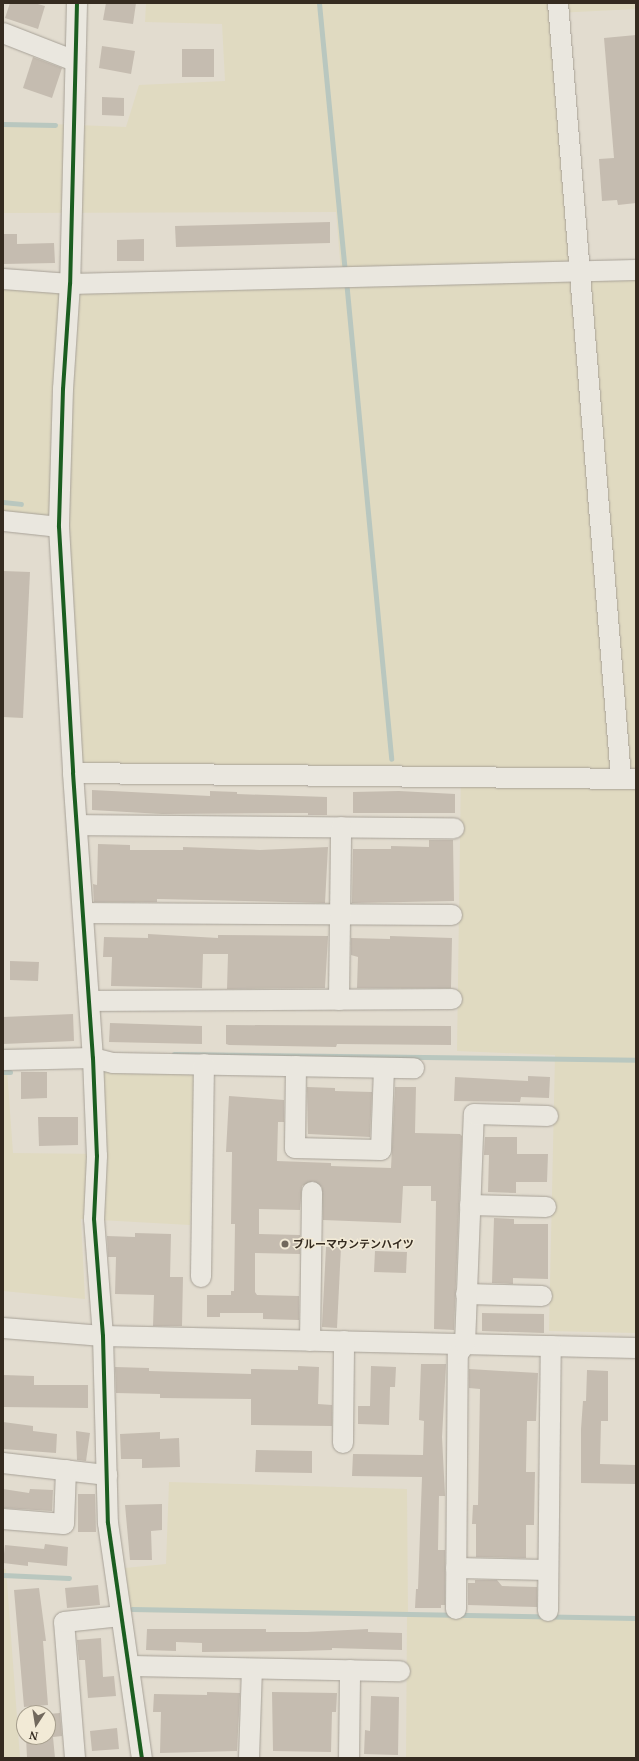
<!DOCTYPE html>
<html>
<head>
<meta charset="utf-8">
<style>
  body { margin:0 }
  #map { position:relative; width:639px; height:1761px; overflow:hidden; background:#e2dccf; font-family:"Noto Serif","Noto Sans JP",serif }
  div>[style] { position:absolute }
  .farmland>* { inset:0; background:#e0dac1 }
  .stream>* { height:5px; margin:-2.5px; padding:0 2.5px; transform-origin:2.5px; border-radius:2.5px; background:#b9c7bf }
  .building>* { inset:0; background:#c5bcb0 }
  .roads { filter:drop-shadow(0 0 1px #a7a197) drop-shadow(0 0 1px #a7a197) }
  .minor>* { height:20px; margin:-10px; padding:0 10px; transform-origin:10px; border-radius:10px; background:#eae7df }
  .cycleway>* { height:4px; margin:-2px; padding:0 2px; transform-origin:2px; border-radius:2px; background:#1b5e20 }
  .dots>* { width:11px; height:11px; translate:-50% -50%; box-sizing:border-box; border:2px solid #f2ead6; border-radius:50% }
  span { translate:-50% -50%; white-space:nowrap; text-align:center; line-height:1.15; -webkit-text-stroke:3px #f2ead6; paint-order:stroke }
  .poi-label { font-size:11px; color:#352b20; font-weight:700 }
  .left { translate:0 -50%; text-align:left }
  .frame { position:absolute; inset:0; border:4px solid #352b20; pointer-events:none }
  .north { position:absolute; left:16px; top:1705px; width:40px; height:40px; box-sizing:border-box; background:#f2ead6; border:1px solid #a69e8d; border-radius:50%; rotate:192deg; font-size:11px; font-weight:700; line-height:16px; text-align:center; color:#352b20 }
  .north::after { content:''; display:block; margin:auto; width:14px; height:18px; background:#72695d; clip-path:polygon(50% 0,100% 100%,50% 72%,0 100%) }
</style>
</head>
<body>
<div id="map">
  <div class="farmland">
    <i style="clip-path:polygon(146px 3px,636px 3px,636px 9px,556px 13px,573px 266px,636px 263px,636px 1333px,549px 1331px,555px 1055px,457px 1051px,461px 770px,81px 768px,67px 524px,3px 527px,3px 287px,80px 275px,341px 271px,336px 212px,3px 213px,3px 122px,126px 127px,139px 85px,225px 81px,222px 24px,145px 22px)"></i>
    <i style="clip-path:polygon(3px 1056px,6px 1056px,13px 1153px,105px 1154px,103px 1072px,196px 1074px,190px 1225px,81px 1219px,85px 1299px,3px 1291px)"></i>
    <i style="clip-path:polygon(169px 1482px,407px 1489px,408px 1615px,636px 1618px,636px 1758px,406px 1758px,407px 1615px,130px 1612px,125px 1568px,166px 1564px)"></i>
    <i style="clip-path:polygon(3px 1569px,6px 1569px,20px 1758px,3px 1758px)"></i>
  </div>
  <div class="stream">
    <i style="left:319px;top:3px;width:270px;rotate:84.5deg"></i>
    <i style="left:3px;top:124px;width:52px;rotate:1.1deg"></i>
    <i style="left:346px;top:280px;width:481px;rotate:84.6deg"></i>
    <i style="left:3px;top:502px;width:18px;rotate:6deg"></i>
    <i style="left:174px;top:1054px;width:462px;rotate:0.7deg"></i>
    <i style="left:3px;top:1072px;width:7px"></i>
    <i style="left:3px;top:1575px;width:66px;rotate:2.6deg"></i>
    <i style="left:132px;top:1609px;width:504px;rotate:1.02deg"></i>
  </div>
  <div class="building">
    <i style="clip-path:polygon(10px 3px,34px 3px,45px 6px,38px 29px,5px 18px)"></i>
    <i style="clip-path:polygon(106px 3px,136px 3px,133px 24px,103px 20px)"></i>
    <i style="clip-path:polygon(636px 35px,636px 203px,618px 205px,617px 200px,602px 201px,599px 159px,614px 158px,604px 38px)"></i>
    <i style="clip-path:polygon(102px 46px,135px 51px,131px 74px,99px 68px)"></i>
    <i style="clip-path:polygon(182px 49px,214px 49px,214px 77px,182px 77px)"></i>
    <i style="clip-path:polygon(33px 57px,62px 68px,52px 98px,23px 88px)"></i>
    <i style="clip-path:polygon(102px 97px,124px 98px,124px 116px,102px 115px)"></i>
    <i style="clip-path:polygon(330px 222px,330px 243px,176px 247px,175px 226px)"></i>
    <i style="clip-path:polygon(3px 234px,17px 234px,17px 244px,54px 243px,55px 263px,3px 264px)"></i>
    <i style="clip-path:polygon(144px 239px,144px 261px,117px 261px,117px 240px)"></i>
    <i style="clip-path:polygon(3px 571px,30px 572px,23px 718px,3px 717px)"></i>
    <i style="clip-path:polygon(92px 790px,210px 796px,210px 791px,237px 792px,237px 794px,327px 797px,327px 815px,308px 815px,308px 813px,162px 814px,92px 810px)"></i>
    <i style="clip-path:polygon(399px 791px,455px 794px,455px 813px,353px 813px,353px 792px)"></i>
    <i style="clip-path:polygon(429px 840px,453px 840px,454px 901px,352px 903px,353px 849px,391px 849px,391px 846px,429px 847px)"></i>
    <i style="clip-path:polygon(98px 844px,130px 845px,130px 850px,183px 850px,183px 847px,260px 850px,328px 847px,325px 903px,157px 899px,157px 902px,94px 902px,93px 884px,97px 885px)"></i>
    <i style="clip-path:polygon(148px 934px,218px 938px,218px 935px,328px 936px,325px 988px,227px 989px,228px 954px,203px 954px,202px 988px,111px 986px,112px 957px,103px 957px,104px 937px,148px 938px)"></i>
    <i style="clip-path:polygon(390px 936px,452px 938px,451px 988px,357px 988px,358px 957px,351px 955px,351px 938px,390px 939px)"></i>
    <i style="clip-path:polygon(10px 961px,39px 962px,38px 981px,10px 980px)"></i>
    <i style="clip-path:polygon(73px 1014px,74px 1041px,3px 1044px,3px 1017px)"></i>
    <i style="clip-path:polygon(110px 1023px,202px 1026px,202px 1044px,109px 1042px)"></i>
    <i style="clip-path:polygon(226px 1025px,451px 1026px,451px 1045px,337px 1044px,336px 1047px,229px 1045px,226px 1044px)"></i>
    <i style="clip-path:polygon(21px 1072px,47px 1072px,47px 1098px,21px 1099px)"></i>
    <i style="clip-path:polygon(528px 1076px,550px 1077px,549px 1098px,521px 1097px,520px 1102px,454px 1101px,455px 1077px,528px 1081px)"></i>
    <i style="clip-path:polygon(307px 1087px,335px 1088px,335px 1091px,372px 1092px,370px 1137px,308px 1134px)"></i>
    <i style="clip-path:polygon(395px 1087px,416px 1087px,415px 1133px,460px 1134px,462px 1136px,454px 1330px,434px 1329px,436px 1201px,431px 1201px,431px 1186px,403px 1186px,401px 1223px,323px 1220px,322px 1187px,313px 1181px,302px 1186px,300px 1210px,259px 1209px,259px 1234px,300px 1235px,300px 1254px,255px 1253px,255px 1292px,257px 1295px,299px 1296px,299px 1320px,263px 1319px,263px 1313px,220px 1313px,220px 1317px,207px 1317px,207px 1295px,231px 1295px,231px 1291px,234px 1291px,235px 1224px,231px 1224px,232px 1152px,226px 1152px,229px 1096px,284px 1100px,284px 1122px,278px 1122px,277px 1161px,331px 1163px,331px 1166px,391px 1168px)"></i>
    <i style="clip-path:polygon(38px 1117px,78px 1117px,78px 1145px,39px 1146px)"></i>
    <i style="clip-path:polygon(485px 1137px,517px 1137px,517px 1154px,548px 1154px,547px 1182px,516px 1182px,516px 1193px,488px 1192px,489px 1155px,484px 1155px)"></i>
    <i style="clip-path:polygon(494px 1218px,514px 1219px,514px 1224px,548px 1224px,548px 1279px,513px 1278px,513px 1284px,492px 1283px)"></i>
    <i style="clip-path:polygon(135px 1233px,171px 1234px,170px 1277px,183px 1277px,182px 1326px,153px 1326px,154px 1295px,115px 1294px,116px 1257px,108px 1257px,107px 1236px,135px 1237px)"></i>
    <i style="clip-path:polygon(326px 1247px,341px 1247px,337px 1328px,322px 1327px)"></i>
    <i style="clip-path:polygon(375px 1251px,407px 1252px,406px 1273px,374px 1272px)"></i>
    <i style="clip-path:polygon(482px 1313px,544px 1314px,544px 1333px,482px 1331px)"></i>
    <i style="clip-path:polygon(421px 1364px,446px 1364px,442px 1437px,445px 1496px,439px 1496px,438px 1550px,445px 1550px,445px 1605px,441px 1605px,441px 1608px,415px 1608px,416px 1589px,418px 1589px,422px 1477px,352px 1476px,353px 1454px,423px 1455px,424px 1421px,419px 1420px)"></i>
    <i style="clip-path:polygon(298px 1366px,319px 1367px,318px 1404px,332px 1405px,332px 1426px,251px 1425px,251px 1399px,160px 1398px,160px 1394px,116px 1393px,115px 1367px,149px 1368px,149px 1371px,251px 1374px,251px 1369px,298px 1370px)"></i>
    <i style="clip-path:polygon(371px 1366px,396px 1367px,395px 1387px,390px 1387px,389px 1425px,358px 1424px,358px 1406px,370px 1406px)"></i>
    <i style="clip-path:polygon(469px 1369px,538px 1373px,536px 1421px,527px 1421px,526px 1472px,535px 1472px,534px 1525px,526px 1525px,526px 1558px,476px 1557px,476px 1524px,472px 1524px,473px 1505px,478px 1505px,480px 1389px,469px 1388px)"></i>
    <i style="clip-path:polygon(587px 1370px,608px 1371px,608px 1421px,601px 1421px,600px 1464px,636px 1465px,636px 1484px,581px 1483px,581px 1429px,583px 1401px,586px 1401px)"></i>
    <i style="clip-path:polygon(3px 1375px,34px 1376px,34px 1385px,88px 1385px,88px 1408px,3px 1407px)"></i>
    <i style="clip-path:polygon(3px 1422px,33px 1426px,33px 1431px,57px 1434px,56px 1453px,3px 1449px)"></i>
    <i style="clip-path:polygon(76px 1431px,90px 1433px,86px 1461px,77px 1460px)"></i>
    <i style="clip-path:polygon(160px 1432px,160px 1439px,179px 1438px,180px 1467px,142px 1468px,142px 1459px,121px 1459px,120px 1434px)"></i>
    <i style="clip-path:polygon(256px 1450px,312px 1451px,312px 1473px,255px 1472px)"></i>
    <i style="clip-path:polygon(3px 1489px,29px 1493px,30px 1489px,53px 1490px,52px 1511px,3px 1508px)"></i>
    <i style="clip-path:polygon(78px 1494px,95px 1494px,96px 1532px,78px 1532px)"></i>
    <i style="clip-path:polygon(162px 1504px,162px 1530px,151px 1531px,152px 1560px,130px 1560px,125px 1505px)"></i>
    <i style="clip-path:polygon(45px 1544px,68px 1547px,67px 1566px,28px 1562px,28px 1566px,3px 1563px,5px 1545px,44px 1549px)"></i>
    <i style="clip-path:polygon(475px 1580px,497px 1580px,502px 1586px,537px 1587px,537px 1607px,468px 1605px,468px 1583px,475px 1583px)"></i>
    <i style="clip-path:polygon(98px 1585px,100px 1605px,67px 1608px,65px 1588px)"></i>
    <i style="clip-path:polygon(39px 1588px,46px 1641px,43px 1641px,48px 1705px,24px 1707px,14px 1590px)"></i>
    <i style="clip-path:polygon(147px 1629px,266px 1629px,266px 1632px,307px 1632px,368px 1629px,368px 1632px,402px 1633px,402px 1650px,332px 1648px,332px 1650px,297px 1651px,202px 1652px,202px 1643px,176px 1642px,176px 1651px,146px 1650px)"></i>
    <i style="clip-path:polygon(101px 1638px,103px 1677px,114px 1676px,116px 1696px,88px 1698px,85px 1660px,79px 1660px,77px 1640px)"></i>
    <i style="clip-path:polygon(207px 1692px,240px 1693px,237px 1751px,160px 1753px,161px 1712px,153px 1712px,154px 1694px,207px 1695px)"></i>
    <i style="clip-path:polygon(272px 1692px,337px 1693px,336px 1712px,332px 1712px,331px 1752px,273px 1751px)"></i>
    <i style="clip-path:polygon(371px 1696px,399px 1697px,398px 1755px,364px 1754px,365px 1730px,370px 1731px)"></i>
    <i style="clip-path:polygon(60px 1713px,62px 1736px,53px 1737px,55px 1758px,27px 1758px,26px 1737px,48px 1737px,48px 1714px)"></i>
    <i style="clip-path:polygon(117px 1728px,119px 1749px,92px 1751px,90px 1731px)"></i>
  </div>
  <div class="roads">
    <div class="minor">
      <i style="left:77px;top:3px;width:281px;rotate:91.4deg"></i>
      <i style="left:70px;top:284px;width:105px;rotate:93.8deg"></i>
      <i style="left:63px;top:389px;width:138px;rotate:91.7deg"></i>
      <i style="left:59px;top:527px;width:246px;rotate:86.7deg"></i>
      <i style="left:73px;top:773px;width:286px;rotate:86deg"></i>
      <i style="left:93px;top:1058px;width:98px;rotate:87.7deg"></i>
      <i style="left:97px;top:1156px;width:63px;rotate:92.7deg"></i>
      <i style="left:94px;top:1219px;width:117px;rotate:85.6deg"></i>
      <i style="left:103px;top:1336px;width:187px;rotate:88.5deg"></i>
      <i style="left:108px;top:1523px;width:237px;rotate:81.8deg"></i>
      <i style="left:558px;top:3px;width:777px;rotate:85.35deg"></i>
      <i style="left:3px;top:33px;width:77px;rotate:21.3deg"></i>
      <i style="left:3px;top:279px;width:67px;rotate:4.3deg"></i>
      <i style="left:70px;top:284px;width:566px;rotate:-1.42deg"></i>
      <i style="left:3px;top:521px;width:56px;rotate:6.1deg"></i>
      <i style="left:73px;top:773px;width:563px;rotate:0.61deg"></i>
      <i style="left:77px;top:825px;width:377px;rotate:0.5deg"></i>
      <i style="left:83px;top:913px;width:369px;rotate:0.3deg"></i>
      <i style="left:339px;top:1000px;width:173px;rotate:-89.3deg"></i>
      <i style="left:90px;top:1001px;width:362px;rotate:-0.3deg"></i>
      <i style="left:3px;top:1060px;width:90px;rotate:-1.3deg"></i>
      <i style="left:93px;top:1058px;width:21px;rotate:14deg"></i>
      <i style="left:113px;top:1063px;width:301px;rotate:1deg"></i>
      <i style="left:296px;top:1066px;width:82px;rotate:90.7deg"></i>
      <i style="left:295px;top:1148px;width:86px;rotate:1.3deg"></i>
      <i style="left:381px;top:1150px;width:82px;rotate:-87.9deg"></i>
      <i style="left:470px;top:1205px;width:76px;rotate:1.5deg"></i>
      <i style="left:201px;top:1277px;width:213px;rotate:-89.2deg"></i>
      <i style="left:466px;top:1294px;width:76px;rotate:1.5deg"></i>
      <i style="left:3px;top:1328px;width:100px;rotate:4.6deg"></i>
      <i style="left:103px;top:1336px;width:533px;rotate:1.29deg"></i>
      <i style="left:310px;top:1341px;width:149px;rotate:-89.2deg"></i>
      <i style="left:343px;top:1443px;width:102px;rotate:-89.4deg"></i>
      <i style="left:3px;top:1463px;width:105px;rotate:6.6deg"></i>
      <i style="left:3px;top:1519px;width:61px;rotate:4.7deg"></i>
      <i style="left:64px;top:1524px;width:54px;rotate:-87.9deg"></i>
      <i style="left:456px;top:1568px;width:92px;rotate:1.2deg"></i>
      <i style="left:456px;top:1609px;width:255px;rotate:-89.6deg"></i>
      <i style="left:458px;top:1354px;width:12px;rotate:-55deg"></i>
      <i style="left:465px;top:1344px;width:230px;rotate:-87.8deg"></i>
      <i style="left:474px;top:1114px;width:74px;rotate:1.5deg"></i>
      <i style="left:548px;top:1611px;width:265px;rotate:-89.4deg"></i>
      <i style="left:129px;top:1666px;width:271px;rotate:1.1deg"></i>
      <i style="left:75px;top:1758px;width:136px;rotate:-94.6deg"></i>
      <i style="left:64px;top:1622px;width:57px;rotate:-6deg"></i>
      <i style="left:249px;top:1758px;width:89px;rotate:-88.1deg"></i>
      <i style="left:349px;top:1758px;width:88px;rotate:-89.3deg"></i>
    </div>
  </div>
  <div class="cycleway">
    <i style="left:77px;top:3px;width:281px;rotate:91.4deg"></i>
    <i style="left:70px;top:284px;width:105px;rotate:93.8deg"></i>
    <i style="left:63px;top:389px;width:138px;rotate:91.7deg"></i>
    <i style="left:59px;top:527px;width:246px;rotate:86.7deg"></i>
    <i style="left:73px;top:773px;width:286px;rotate:86deg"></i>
    <i style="left:93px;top:1058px;width:98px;rotate:87.7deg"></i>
    <i style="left:97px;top:1156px;width:63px;rotate:92.7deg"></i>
    <i style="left:94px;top:1219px;width:117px;rotate:85.6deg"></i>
    <i style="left:103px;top:1336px;width:187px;rotate:88.5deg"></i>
    <i style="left:108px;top:1523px;width:237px;rotate:81.8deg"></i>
  </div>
  <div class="dots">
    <i style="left:285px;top:1244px;background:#72695d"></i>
  </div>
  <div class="poi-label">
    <span class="left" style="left:293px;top:1244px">ブルーマウンテンハイツ</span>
  </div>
  <div class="frame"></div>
  <div class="north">N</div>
</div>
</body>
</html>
